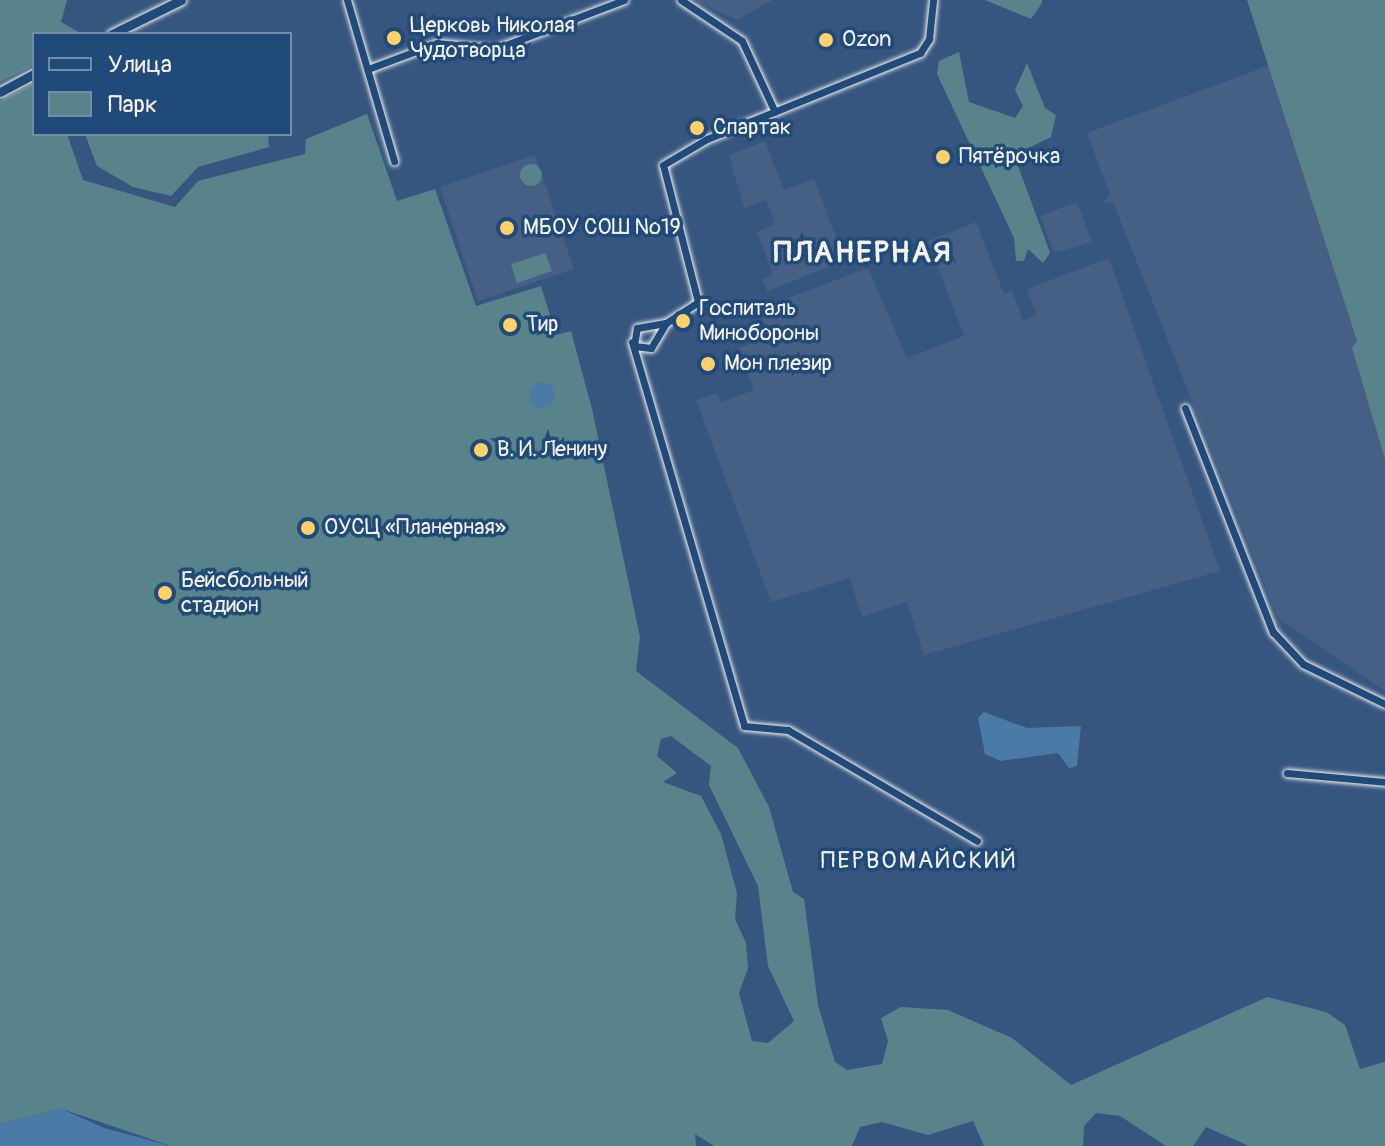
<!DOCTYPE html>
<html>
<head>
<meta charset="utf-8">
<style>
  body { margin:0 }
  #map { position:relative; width:1385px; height:1146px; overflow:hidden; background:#365680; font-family:Pangolin,sans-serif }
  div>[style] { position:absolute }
  .built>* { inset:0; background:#465f84 }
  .green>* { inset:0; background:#58838a }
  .round { border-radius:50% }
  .water>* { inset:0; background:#4a7aa6 }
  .roads { filter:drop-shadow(0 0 2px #f4f1e8) drop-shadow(0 0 2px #f4f1e8) }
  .minor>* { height:7px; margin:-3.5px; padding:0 3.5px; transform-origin:3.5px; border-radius:3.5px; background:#1f4a7a }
  .secondary>* { height:9px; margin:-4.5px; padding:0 4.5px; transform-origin:4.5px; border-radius:4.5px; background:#1f4a7a }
  .dots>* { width:22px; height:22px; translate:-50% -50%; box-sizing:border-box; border:4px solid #1f4a7a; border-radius:50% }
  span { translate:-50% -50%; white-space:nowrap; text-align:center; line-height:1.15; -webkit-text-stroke:7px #1f4a7a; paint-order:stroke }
  .poi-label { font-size:22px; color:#f4f1e8 }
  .left { translate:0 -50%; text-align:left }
  .neighbourhood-label { font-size:24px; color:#f4f1e8; letter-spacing:2px }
  .district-label { font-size:30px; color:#f4f1e8; font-weight:700; letter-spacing:2px }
  .legend { position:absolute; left:32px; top:32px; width:260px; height:104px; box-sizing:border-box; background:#1f4a7a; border:2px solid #748da6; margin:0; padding:10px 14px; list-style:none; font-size:24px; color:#f4f1e8 }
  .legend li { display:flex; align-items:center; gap:16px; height:40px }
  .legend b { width:40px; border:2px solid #748da6 }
</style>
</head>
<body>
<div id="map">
  <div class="built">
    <i style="clip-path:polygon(694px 0,773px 0,737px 20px)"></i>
    <i style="clip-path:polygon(1273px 64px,1385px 434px,1385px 691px,1278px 618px,1113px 202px,1104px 203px,1110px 194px,1087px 133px)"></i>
    <i style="clip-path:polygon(765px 141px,784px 190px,814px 179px,845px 261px,767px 291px,762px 279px,773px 274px,757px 232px,775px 224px,766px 200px,744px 208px,729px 155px)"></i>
    <i style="clip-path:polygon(535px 155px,574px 269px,478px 301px,440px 187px)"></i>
    <i style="clip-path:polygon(1077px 202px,1092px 242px,1054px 253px,1040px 216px)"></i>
    <i style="clip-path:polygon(976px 222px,1004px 294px,1012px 291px,1023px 321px,1037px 315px,1027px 289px,1109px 258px,1220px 571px,924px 655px,907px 602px,862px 617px,850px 578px,771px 602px,696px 400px,717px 393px,721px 402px,754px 390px,739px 348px,769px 337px,759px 309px,868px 268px,907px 358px,964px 336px,928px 241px)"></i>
  </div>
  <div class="green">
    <i style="clip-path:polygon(0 0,67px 0,61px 22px,82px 34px,34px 34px,34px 65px,0 82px)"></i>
    <i style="clip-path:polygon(985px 0,1042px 0,1042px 3px,1031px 19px)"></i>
    <i style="clip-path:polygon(1247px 0,1385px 0,1385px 459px,1352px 348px,1357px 341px)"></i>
    <i style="clip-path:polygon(959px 52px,969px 102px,1015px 118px,1023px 106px,1015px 90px,1027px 63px,1045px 108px,1056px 115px,1051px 137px,1024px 150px,1017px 163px,1050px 253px,1043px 263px,1028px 249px,1024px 261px,1016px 261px,1014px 238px,937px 74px,939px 61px)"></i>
    <i style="clip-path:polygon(evenodd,34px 83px,34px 134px,67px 134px,83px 180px,175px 207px,198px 181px,305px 154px,306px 139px,367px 114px,397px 201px,435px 189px,476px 306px,541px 286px,556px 335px,571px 331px,592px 409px,640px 637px,636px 671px,738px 748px,769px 807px,793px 892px,804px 899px,818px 1005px,835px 1062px,847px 1070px,882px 1064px,888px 1041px,881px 1018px,901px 1007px,948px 1010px,1012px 1038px,1071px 1085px,1267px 997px,1326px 1012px,1345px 1025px,1360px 1069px,1385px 1062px,1385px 1146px,1249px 1146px,1206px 1127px,1193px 1146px,1166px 1146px,1120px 1116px,1096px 1113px,1084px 1126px,1083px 1146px,984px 1146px,973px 1121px,928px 1135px,882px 1122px,860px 1127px,852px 1146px,714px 1146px,695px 1134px,696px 1146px,171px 1146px,62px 1109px,0 1124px,0 101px,34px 83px,671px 736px,711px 766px,709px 785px,758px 886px,768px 966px,794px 1021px,768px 1043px,752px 1041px,739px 993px,748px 968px,746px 943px,735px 919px,737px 893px,721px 834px,701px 796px,663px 782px,677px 773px,657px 756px,661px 739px,671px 736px)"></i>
    <i style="clip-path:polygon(85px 134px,268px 134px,269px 147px,198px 167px,171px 196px,133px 187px,97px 166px)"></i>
    <i class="round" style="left:520px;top:164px;width:22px;height:22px"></i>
    <i style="clip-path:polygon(545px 253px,552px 271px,517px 283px,511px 264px)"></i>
  </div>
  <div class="water">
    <i class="round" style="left:529px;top:382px;width:26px;height:26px"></i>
    <i style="clip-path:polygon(984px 712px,1027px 728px,1081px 726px,1077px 766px,1069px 768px,1058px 753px,1001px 761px,985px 754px,978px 718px)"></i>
    <i style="clip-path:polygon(62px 1109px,104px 1128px,171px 1146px,0 1146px,0 1124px)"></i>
  </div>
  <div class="roads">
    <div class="minor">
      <i style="left:347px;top:0;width:168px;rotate:73.7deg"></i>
      <i style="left:681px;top:0;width:73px;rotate:33.9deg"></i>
      <i style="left:742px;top:41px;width:78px;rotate:65.1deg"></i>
      <i style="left:368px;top:69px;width:74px;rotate:-20.6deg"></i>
      <i style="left:437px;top:43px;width:58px;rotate:5.9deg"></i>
      <i style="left:495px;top:49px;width:138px;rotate:-20.8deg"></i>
      <i style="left:666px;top:323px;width:29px;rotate:121deg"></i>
      <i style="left:651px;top:348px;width:17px;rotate:-173deg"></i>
      <i style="left:634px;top:346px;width:18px;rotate:-81deg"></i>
      <i style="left:637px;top:328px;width:29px;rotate:-10deg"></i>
      <i style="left:666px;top:323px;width:38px;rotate:-33deg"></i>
      <i style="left:698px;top:302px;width:141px;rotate:-104.3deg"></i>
      <i style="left:663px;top:165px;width:51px;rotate:-30.6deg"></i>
      <i style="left:707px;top:139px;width:230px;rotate:-22deg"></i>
      <i style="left:920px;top:53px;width:17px;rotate:-57deg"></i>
      <i style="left:929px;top:39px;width:39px;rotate:-84deg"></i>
      <i style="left:632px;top:342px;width:400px;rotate:73.7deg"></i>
      <i style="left:744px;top:726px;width:44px;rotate:5.2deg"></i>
      <i style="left:788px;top:730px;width:219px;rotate:30.4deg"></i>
      <i style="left:1185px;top:408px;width:241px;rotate:68.6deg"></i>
      <i style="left:1273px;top:632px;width:44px;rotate:46.8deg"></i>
      <i style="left:1303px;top:664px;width:91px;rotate:26deg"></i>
      <i style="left:1287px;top:773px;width:98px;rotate:5.2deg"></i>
    </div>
    <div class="secondary">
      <i style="left:112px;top:34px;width:77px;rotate:-26.2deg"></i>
      <i style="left:0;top:92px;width:38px;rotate:-28deg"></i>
    </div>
  </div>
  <div class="dots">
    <i style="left:394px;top:38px;background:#ffd166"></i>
    <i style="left:826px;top:40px;background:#ffd166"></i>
    <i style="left:697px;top:128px;background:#ffd166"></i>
    <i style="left:943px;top:157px;background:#ffd166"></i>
    <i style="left:507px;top:228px;background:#ffd166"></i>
    <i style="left:683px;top:321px;background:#ffd166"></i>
    <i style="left:510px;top:325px;background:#ffd166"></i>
    <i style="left:708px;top:364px;background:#ffd166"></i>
    <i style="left:481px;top:450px;background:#ffd166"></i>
    <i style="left:308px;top:528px;background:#ffd166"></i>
    <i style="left:165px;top:593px;background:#ffd166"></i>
  </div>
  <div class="poi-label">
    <span class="left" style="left:410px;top:38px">Церковь Николая<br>Чудотворца</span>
    <span class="left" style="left:842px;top:40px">Ozon</span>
    <span class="left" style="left:713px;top:128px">Спартак</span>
    <span class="left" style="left:959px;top:157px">Пятёрочка</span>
    <span class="left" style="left:523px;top:228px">МБОУ СОШ №19</span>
    <span class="left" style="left:699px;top:321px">Госпиталь<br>Минобороны</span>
    <span class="left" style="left:526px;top:325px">Тир</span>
    <span class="left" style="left:724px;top:364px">Мон плезир</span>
    <span class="left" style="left:497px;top:450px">В. И. Ленину</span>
    <span class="left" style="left:324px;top:528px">ОУСЦ «Планерная»</span>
    <span class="left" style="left:181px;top:593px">Бейсбольный<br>стадион</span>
  </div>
  <div class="neighbourhood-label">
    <span style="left:919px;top:861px">ПЕРВОМАЙСКИЙ</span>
  </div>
  <div class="district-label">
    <span style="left:863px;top:253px">ПЛАНЕРНАЯ</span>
  </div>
  <ul class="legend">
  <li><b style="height:10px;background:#1f4a7a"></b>Улица</li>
  <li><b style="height:22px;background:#58838a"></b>Парк</li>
  </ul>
</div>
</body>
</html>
